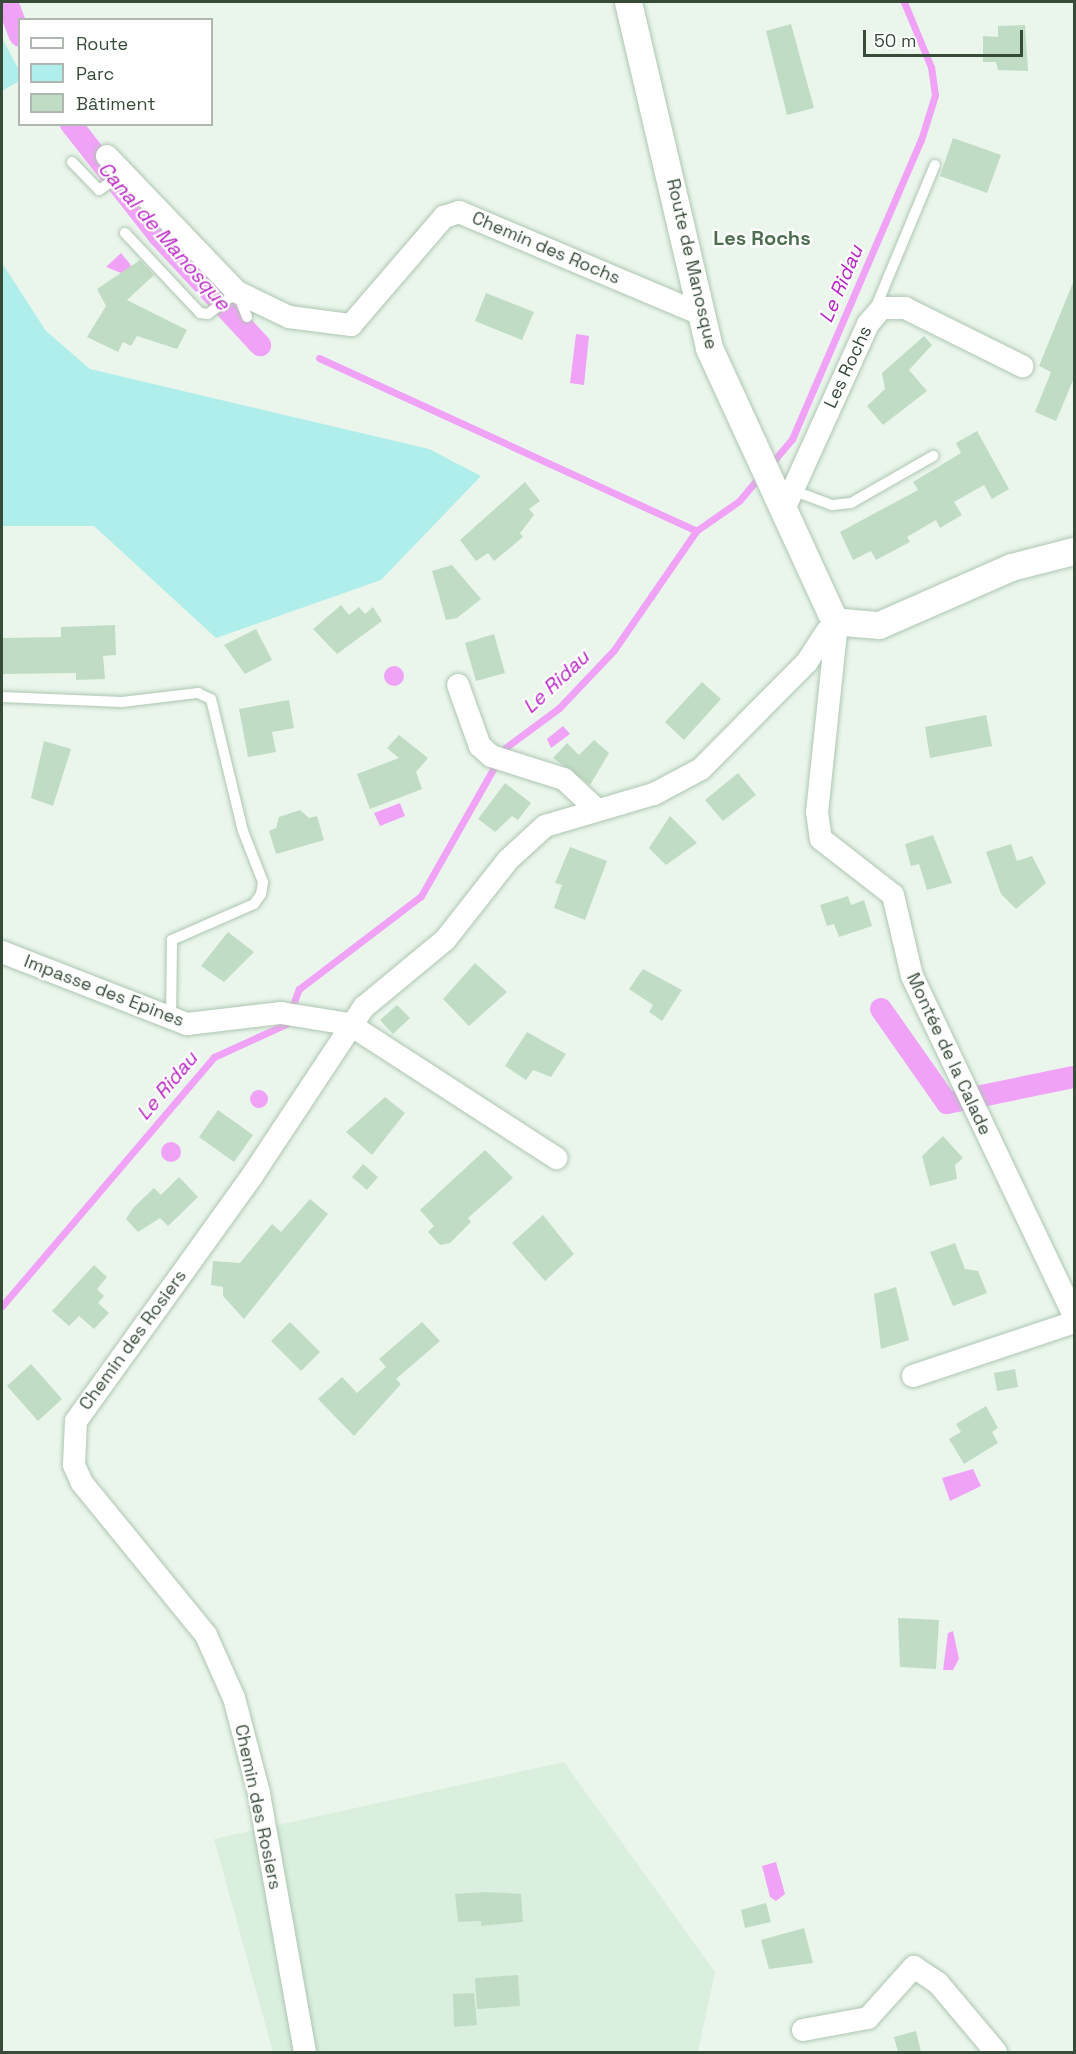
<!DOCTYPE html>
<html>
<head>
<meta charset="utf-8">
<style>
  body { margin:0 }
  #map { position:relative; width:1076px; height:2054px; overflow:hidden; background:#eaf6ec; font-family:"Space Grotesk",sans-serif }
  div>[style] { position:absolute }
  .residential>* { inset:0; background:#dbefdf }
  .green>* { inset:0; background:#b0eeeb }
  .water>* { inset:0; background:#f0a2f7 }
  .round { border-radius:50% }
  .stream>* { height:7px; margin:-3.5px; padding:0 3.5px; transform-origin:3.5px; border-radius:3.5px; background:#f0a2f7 }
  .canal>* { height:22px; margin:-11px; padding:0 11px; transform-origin:11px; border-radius:11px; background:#f0a2f7 }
  .building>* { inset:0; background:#c1dcc4 }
  .roads { filter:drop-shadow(0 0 2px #aec6b2) drop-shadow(0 0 2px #aec6b2) }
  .service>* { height:10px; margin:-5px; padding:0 5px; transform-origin:5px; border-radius:5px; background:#fff }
  .minor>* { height:22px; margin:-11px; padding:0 11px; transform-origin:11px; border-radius:11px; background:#fff }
  .tertiary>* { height:27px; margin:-13.5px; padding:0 13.5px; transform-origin:13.5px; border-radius:13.5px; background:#fff }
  span { translate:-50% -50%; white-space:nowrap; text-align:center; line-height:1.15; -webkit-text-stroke:4.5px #fff; paint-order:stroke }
  .street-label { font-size:18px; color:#374b39 }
  .water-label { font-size:20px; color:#b724c3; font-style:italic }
  .neighbourhood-label { font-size:20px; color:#4d6f50; font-weight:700 }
  .frame { position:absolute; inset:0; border:3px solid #374b39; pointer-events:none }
  .legend { position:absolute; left:18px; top:18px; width:195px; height:108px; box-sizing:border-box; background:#fff; border:2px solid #afb7b0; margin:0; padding:8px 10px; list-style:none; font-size:18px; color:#374b39 }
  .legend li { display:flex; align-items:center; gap:12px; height:30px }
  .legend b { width:30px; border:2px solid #afb7b0 }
  .scale { position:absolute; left:863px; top:30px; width:160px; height:27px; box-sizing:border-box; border:3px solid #374b39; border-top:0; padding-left:8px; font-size:18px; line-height:21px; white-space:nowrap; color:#374b39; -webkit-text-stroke:4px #fff; paint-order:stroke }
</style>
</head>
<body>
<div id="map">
  <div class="residential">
    <i style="clip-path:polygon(564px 1762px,715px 1972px,698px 2052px,273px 2052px,214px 1839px)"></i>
  </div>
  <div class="green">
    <i style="clip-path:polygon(2px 38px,20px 72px,19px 81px,2px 91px)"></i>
    <i style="clip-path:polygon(2px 263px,46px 331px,90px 369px,429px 449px,481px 476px,381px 580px,216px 638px,94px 526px,2px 526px)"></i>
  </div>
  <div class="water">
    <i style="clip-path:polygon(121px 253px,130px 264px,134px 278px,106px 267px)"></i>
    <i style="clip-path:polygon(576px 334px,589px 336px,584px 385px,570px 383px)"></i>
    <i class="round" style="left:384px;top:666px;width:20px;height:20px"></i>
    <i style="clip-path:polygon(563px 726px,570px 734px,551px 748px,547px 739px)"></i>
    <i style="clip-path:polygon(400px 803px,405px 816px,380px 826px,374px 813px)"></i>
    <i class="round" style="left:250px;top:1090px;width:18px;height:18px"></i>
    <i class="round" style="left:161px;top:1142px;width:20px;height:20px"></i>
    <i style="clip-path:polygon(973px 1469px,981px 1486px,950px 1501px,942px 1478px)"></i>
    <i style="clip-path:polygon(953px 1631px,959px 1659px,953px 1670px,943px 1670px,948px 1633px)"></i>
    <i style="clip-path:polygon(776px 1862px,785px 1894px,776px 1901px,770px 1897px,762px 1866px)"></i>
  </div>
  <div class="stream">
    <i style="left:319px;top:358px;width:415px;rotate:24.6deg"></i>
    <i style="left:771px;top:464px;width:33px;rotate:-50deg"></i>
    <i style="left:792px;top:439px;width:326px;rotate:-66.7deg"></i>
    <i style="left:921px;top:140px;width:47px;rotate:-72.7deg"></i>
    <i style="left:935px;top:95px;width:28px;rotate:-98deg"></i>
    <i style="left:931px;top:67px;width:70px;rotate:-112.6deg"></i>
    <i style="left:2px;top:1306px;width:327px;rotate:-49.6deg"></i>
    <i style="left:214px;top:1057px;width:79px;rotate:-24.6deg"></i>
    <i style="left:286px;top:1024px;width:37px;rotate:-70deg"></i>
    <i style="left:299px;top:989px;width:153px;rotate:-37.3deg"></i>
    <i style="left:421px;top:896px;width:170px;rotate:-60.4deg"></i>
    <i style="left:505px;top:748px;width:67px;rotate:-36.5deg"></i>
    <i style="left:559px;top:708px;width:80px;rotate:-46.5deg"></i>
    <i style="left:614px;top:650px;width:145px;rotate:-55.4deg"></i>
    <i style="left:696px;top:531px;width:52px;rotate:-34.9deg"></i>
    <i style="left:739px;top:501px;width:34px;rotate:-50deg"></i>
  </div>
  <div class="canal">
    <i style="left:7px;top:2px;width:36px;rotate:69deg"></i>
    <i style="left:71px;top:124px;width:142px;rotate:51.8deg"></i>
    <i style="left:159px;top:236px;width:149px;rotate:47.2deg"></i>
    <i style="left:881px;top:1009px;width:115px;rotate:54.9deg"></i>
    <i style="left:947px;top:1103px;width:130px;rotate:-11.6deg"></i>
  </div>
  <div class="building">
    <i style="clip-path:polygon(791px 24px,814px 108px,787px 115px,766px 31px)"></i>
    <i style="clip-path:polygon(1025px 25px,1028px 71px,998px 70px,996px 62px,983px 62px,983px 36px,998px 37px,998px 26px)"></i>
    <i style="clip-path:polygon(953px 138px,1001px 155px,987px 193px,940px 176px)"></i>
    <i style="clip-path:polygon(140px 260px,154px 275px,127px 300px,187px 330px,177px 349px,137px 336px,131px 346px,123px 342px,118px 352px,87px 337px,106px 306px,97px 289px)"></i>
    <i style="clip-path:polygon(1074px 280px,1074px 378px,1056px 421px,1035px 412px,1051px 372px,1039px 366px)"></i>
    <i style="clip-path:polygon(486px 293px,534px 312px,522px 340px,475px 321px)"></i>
    <i style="clip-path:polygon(924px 336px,932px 345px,909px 370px,927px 391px,883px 425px,867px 406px,885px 389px,882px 373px)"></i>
    <i style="clip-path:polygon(977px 431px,1009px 489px,992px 499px,984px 485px,954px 502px,962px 515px,940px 528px,936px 520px,907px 537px,910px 542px,876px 560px,871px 551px,853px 560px,840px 532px,918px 490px,913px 482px,961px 453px,956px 443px)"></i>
    <i style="clip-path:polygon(525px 482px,540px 501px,529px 509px,534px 515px,520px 533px,523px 537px,494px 561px,488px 553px,476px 561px,460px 540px)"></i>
    <i style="clip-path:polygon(452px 565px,481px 599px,457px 618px,446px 620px,432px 571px)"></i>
    <i style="clip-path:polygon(341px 605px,349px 615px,359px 607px,365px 614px,373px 607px,382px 621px,337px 654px,313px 629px)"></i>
    <i style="clip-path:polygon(115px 625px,116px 655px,103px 656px,105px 679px,76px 680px,76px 673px,2px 674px,2px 638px,61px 637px,61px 627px)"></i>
    <i style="clip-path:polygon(256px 629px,272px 660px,245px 674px,224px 645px)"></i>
    <i style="clip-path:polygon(494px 634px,505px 673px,476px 681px,465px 643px)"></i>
    <i style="clip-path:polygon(702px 682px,721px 699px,684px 740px,665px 722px)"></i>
    <i style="clip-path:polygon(289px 700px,294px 728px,272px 732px,276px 752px,248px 757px,239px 709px)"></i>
    <i style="clip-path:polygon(986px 715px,992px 746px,930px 758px,925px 727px)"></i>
    <i style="clip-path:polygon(399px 735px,428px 758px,416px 772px,422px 789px,370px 809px,357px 774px,399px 758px,387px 748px)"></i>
    <i style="clip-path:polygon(594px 740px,609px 753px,590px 785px,553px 758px,567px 743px,579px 755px)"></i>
    <i style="clip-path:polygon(44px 741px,71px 749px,53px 806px,31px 798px)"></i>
    <i style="clip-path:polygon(738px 773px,756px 795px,723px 821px,705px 800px)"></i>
    <i style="clip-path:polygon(505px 783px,531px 803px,518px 820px,512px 816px,495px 832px,478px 819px)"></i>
    <i style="clip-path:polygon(300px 810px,309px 818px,317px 816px,324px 840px,276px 854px,269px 831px,276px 828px,279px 817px)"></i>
    <i style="clip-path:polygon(670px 816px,697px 843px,666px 865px,649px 848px)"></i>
    <i style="clip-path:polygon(933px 835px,952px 883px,927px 890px,919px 864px,911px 866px,905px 844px)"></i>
    <i style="clip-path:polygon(1011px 844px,1017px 861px,1032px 856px,1046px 883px,1016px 909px,1001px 894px,986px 852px)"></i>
    <i style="clip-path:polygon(570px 847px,607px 861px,585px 920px,554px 908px,562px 885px,555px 883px)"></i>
    <i style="clip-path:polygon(848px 896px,851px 905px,864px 900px,872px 926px,839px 937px,834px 924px,827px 926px,820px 905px)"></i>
    <i style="clip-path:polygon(228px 932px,254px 952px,224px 982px,201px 966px)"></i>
    <i style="clip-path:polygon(475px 963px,507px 992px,469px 1026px,443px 999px)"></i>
    <i style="clip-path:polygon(643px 969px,682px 990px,662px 1021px,649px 1012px,653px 1005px,629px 989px)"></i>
    <i style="clip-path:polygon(397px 1005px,410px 1018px,393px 1034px,380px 1020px)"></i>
    <i style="clip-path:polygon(527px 1032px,566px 1054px,551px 1077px,533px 1070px,526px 1080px,505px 1066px)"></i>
    <i style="clip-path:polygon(385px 1097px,405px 1113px,372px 1155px,346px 1132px)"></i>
    <i style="clip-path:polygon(218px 1110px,253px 1135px,234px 1162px,199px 1137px)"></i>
    <i style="clip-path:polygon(943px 1136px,963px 1158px,955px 1165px,957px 1179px,930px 1186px,922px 1156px)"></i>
    <i style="clip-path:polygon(485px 1150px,513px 1178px,468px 1218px,471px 1222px,450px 1243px,440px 1245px,428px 1232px,434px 1226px,420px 1210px)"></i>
    <i style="clip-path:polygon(363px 1164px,378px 1177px,367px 1190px,352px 1177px)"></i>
    <i style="clip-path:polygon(179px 1177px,198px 1197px,168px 1226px,160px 1218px,138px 1232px,126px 1219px,133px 1208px,154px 1188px,161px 1195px)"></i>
    <i style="clip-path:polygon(310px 1199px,328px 1214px,244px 1319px,223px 1296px,223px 1287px,211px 1285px,213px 1261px,240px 1263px,272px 1224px,281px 1232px)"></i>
    <i style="clip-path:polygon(543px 1215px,574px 1254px,545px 1281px,512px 1243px)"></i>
    <i style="clip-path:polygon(955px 1243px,965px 1269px,978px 1271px,987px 1293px,953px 1306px,930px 1252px)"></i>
    <i style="clip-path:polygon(94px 1265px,107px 1277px,97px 1289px,104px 1296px,98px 1303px,109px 1313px,94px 1329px,79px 1316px,69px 1326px,52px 1311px)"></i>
    <i style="clip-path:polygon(896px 1287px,909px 1340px,881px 1349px,874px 1294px)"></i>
    <i style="clip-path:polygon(290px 1322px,320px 1352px,301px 1371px,271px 1341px)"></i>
    <i style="clip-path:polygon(422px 1322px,440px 1341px,396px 1379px,401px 1384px,354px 1436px,318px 1399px,342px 1377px,357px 1393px,386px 1367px,379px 1359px)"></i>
    <i style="clip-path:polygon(31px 1364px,62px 1399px,38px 1421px,7px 1386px)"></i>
    <i style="clip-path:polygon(1015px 1369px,1018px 1387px,997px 1391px,994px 1373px)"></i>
    <i style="clip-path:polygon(986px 1406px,998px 1428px,992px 1432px,998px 1443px,964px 1464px,949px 1439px,961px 1432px,956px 1424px)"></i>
    <i style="clip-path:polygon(898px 1618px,939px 1620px,936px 1669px,900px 1667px)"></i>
    <i style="clip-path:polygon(486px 1892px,521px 1894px,523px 1922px,481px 1926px,481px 1921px,458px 1922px,455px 1894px)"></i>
    <i style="clip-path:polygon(766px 1903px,771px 1922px,745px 1928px,741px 1910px)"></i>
    <i style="clip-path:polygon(804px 1928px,813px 1963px,769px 1969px,761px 1940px)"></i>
    <i style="clip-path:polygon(518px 1975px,520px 2006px,477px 2009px,475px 1978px)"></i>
    <i style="clip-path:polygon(474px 1993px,477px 2025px,454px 2027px,453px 1994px)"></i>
    <i style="clip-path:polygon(916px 2031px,921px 2052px,898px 2052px,894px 2037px)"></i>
  </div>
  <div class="roads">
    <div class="service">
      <i style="left:72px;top:162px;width:39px;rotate:46deg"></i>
      <i style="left:99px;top:190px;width:30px;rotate:-34deg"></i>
      <i style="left:125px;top:233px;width:110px;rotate:46.8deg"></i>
      <i style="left:200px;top:313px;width:8px;rotate:7deg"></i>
      <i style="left:208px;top:314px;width:36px;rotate:-37deg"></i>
      <i style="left:237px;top:292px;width:27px;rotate:68deg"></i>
      <i style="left:875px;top:309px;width:156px;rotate:-67.4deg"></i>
      <i style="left:792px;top:490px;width:43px;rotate:20.6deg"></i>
      <i style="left:832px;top:505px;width:19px;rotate:-6deg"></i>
      <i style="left:851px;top:503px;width:95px;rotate:-29.8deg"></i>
      <i style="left:2px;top:697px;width:120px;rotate:2.4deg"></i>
      <i style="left:122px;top:702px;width:77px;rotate:-6.8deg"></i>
      <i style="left:198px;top:693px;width:14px;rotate:25deg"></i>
      <i style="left:211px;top:699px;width:136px;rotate:76.4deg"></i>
      <i style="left:243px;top:831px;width:55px;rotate:68.6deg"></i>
      <i style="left:263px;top:882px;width:12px;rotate:99deg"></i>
      <i style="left:261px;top:894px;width:12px;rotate:125deg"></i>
      <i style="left:254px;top:904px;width:90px;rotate:156.3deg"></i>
      <i style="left:172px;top:940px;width:78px;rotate:90.7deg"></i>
    </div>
    <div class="minor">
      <i style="left:107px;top:156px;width:188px;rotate:46.3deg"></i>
      <i style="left:237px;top:292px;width:58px;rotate:25.7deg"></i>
      <i style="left:289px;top:317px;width:63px;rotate:7.4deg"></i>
      <i style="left:351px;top:325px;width:143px;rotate:-49.3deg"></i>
      <i style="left:444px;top:217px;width:16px;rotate:-18deg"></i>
      <i style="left:459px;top:212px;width:262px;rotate:22.9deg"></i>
      <i style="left:786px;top:505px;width:199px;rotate:-65.6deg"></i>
      <i style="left:868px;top:324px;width:21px;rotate:-49deg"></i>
      <i style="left:882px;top:308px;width:23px"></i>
      <i style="left:905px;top:308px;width:131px;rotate:26.4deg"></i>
      <i style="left:836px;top:632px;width:181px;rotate:96deg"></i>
      <i style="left:817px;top:812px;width:27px;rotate:82deg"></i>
      <i style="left:821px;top:839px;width:91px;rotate:37.9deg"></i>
      <i style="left:893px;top:895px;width:83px;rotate:76.8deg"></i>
      <i style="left:912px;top:976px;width:376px;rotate:64.5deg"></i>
      <i style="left:458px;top:685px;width:65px;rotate:70.2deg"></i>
      <i style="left:480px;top:746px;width:15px;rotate:42deg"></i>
      <i style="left:491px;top:756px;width:77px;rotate:17.5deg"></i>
      <i style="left:564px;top:779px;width:44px;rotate:43.2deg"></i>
      <i style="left:2px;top:952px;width:199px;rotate:21.3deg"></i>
      <i style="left:187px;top:1024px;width:95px;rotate:-6.7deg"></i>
      <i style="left:281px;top:1013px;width:69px;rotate:9.2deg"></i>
      <i style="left:349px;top:1024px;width:247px;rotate:32.9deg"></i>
      <i style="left:913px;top:1376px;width:170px;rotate:-18.5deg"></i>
      <i style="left:803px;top:2030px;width:66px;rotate:-10.5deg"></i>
      <i style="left:868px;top:2018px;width:69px;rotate:-48deg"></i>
      <i style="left:914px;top:1967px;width:29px;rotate:34deg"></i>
      <i style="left:938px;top:1983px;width:90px;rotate:50deg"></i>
      <i style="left:305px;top:2052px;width:263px;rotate:-100.1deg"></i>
      <i style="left:259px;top:1793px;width:98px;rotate:-104.7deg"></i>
      <i style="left:234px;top:1698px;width:69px;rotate:-114deg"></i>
      <i style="left:206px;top:1635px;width:196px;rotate:-129.2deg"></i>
      <i style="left:82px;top:1483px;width:20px;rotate:-114deg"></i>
      <i style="left:74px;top:1465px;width:44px;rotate:-87.4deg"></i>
      <i style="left:76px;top:1421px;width:302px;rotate:-54.3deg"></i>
      <i style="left:252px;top:1176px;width:203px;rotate:-56.5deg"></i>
      <i style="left:364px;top:1007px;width:105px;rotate:-39.6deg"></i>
      <i style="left:445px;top:940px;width:102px;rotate:-51.8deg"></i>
      <i style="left:508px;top:860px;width:50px;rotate:-42.6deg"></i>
      <i style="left:545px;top:826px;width:114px;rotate:-16.4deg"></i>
      <i style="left:654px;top:794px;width:53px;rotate:-28deg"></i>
      <i style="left:701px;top:769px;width:151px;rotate:-45.3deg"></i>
      <i style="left:807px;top:662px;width:37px;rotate:-57deg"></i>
    </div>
    <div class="tertiary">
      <i style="left:628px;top:2px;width:355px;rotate:76.8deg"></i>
      <i style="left:709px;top:348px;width:292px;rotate:65.3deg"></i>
      <i style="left:843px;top:622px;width:36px;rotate:5deg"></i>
      <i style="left:879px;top:625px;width:144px;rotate:-23.7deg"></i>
      <i style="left:1011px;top:567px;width:65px;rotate:-14.3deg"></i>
    </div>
  </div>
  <div class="street-label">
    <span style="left:546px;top:248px;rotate:23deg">Chemin des Rochs</span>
    <span style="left:692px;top:264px;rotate:77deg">Route de Manosque</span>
    <span style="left:848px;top:367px;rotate:-65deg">Les Rochs</span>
    <span style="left:104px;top:991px;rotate:21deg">Impasse des Epines</span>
    <span style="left:949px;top:1054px;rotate:65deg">Montée de la Calade</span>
    <span style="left:133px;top:1340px;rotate:-54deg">Chemin des Rosiers</span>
    <span style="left:258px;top:1807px;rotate:78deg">Chemin des Rosiers</span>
  </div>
  <div class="water-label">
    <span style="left:164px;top:236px;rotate:49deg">Canal de Manosque</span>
    <span style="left:841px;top:284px;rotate:-67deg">Le Ridau</span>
    <span style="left:556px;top:682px;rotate:-43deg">Le Ridau</span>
    <span style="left:167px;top:1086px;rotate:-50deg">Le Ridau</span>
  </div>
  <div class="neighbourhood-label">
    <span style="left:762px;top:238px">Les Rochs</span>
  </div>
  <div class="frame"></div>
  <ul class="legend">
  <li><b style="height:8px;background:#fff"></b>Route</li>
  <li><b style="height:16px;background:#b0eeeb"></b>Parc</li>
  <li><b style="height:16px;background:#c1dcc4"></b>Bâtiment</li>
  </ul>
  <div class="scale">50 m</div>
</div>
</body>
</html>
